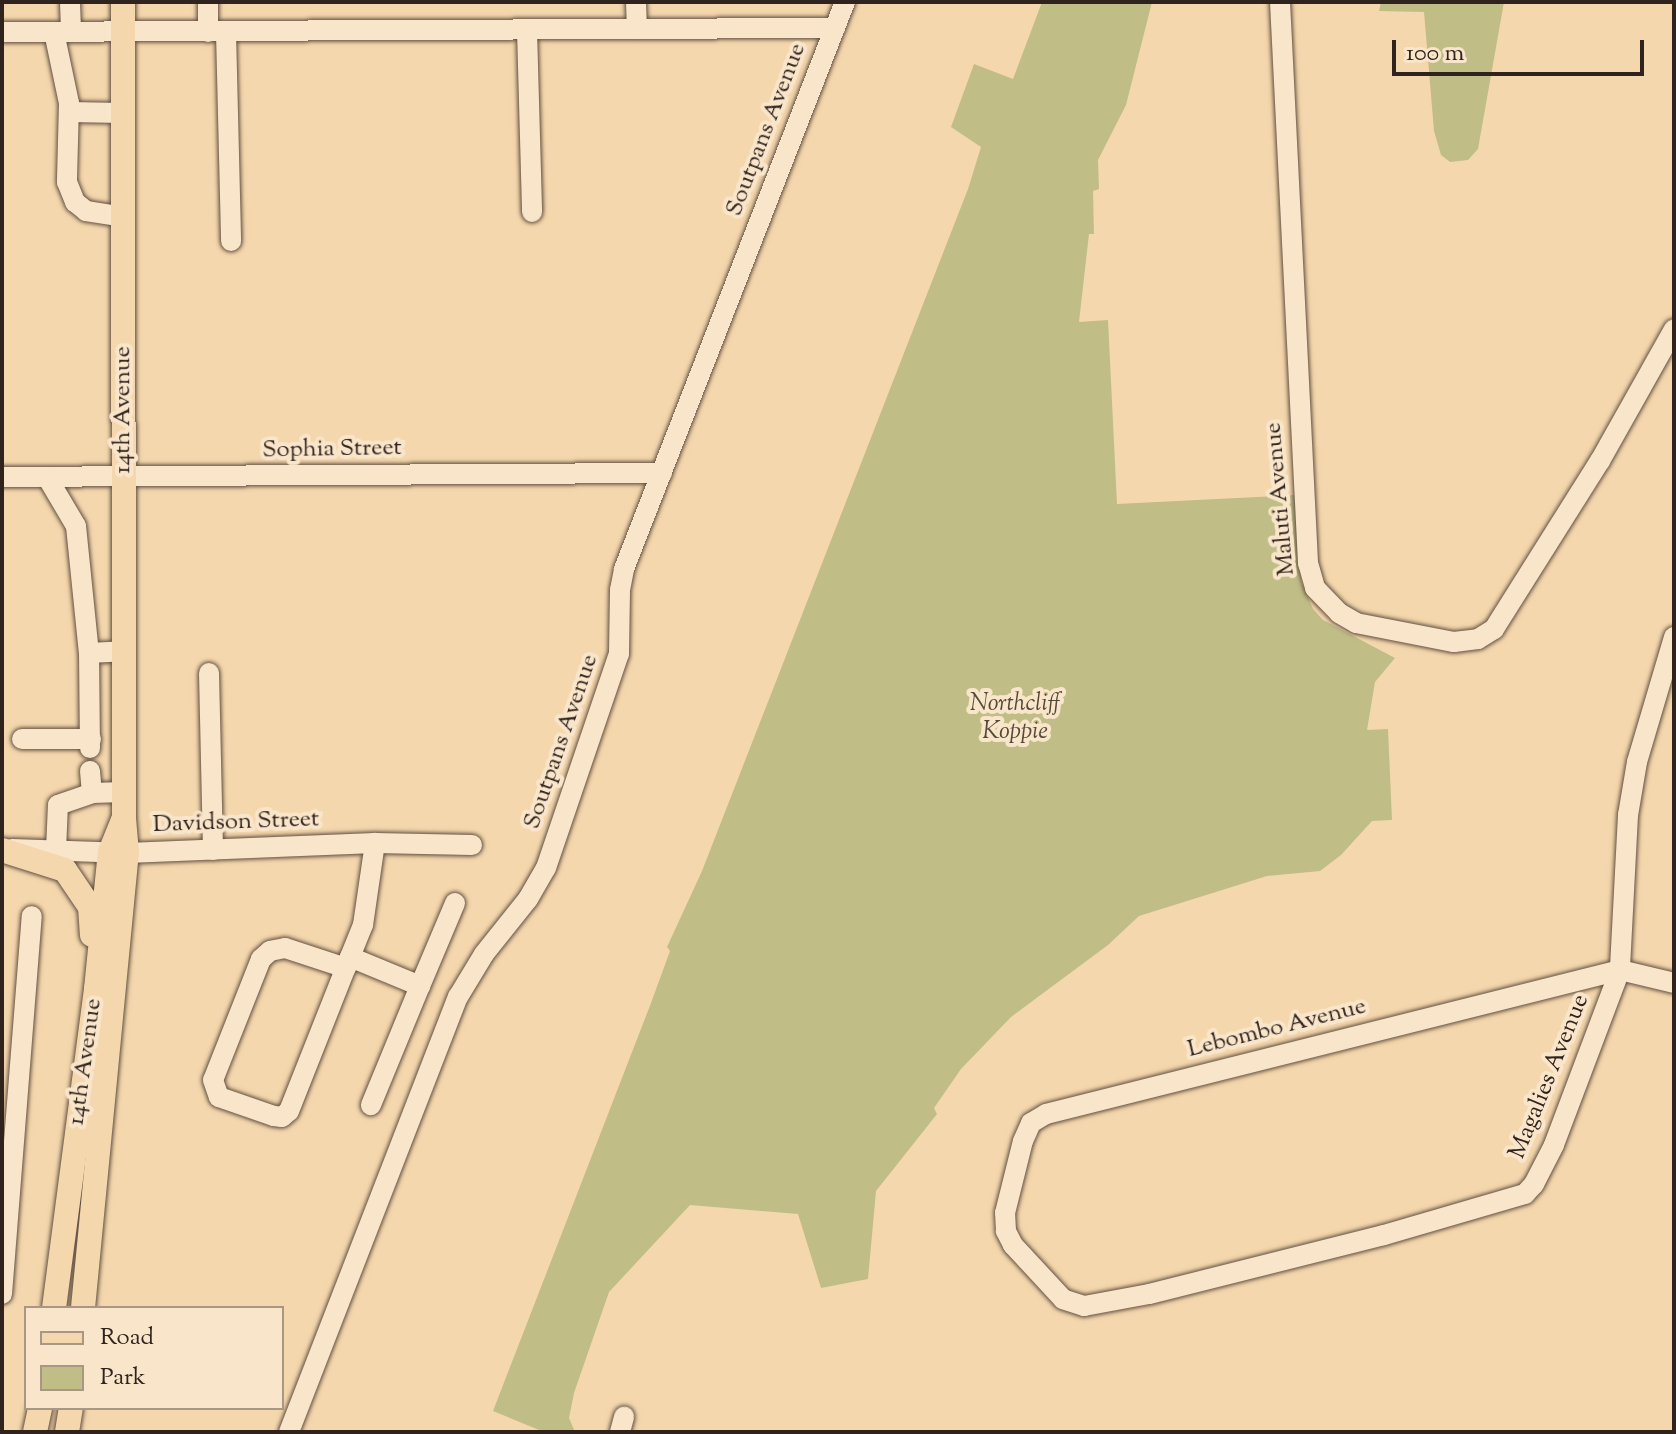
<!DOCTYPE html>
<html>
<head>
<meta charset="utf-8">
<style>
  body { margin:0 }
  #map { position:relative; width:1676px; height:1434px; overflow:hidden; background:#f5d7ad; font-family:"Sorts Mill Goudy",serif }
  div>[style] { position:absolute }
  .green>* { inset:0; background:#c1bd86 }
  .roads { filter:drop-shadow(0 0 2px #615041) drop-shadow(0 0 2px #615041) }
  .minor>* { height:20px; margin:-10px; padding:0 10px; transform-origin:10px; border-radius:10px; background:#f8e5ca }
  .major>* { height:24px; margin:-12px; padding:0 12px; transform-origin:12px; border-radius:12px; background:#f5d7ad }
  span { translate:-50% -50%; white-space:nowrap; text-align:center; line-height:1.15; -webkit-text-stroke:8px #f8e5ca; paint-order:stroke }
  .street-label { font-size:24px; color:#30231d }
  .park-label { font-size:24px; color:#544a37; font-style:italic }
  .frame { position:absolute; inset:0; border:4px solid #30231d; pointer-events:none }
  .legend { position:absolute; left:24px; top:1306px; width:260px; height:104px; box-sizing:border-box; background:#f8e5ca; border:2px solid #a89785; margin:0; padding:10px 14px; list-style:none; font-size:24px; color:#30231d }
  .legend li { display:flex; align-items:center; gap:16px; height:40px }
  .legend b { width:40px; border:2px solid #a89785 }
  .scale { position:absolute; left:1392px; top:40px; width:252px; height:36px; box-sizing:border-box; border:4px solid #30231d; border-top:0; padding-left:10px; font-size:24px; line-height:28px; white-space:nowrap; color:#30231d; -webkit-text-stroke:6px #f8e5ca; paint-order:stroke }
</style>
</head>
<body>
<div id="map">
  <div class="green">
    <i style="clip-path:polygon(1042px 2px,1152px 2px,1126px 105px,1098px 160px,1099px 189px,1093px 191px,1094px 234px,1089px 234px,1079px 322px,1108px 320px,1117px 504px,1296px 495px,1301px 581px,1313px 609px,1323px 620px,1395px 658px,1375px 682px,1367px 730px,1388px 729px,1392px 820px,1372px 821px,1341px 855px,1320px 871px,1267px 876px,1139px 916px,1108px 945px,1011px 1017px,961px 1069px,934px 1108px,937px 1114px,876px 1191px,868px 1279px,821px 1288px,798px 1214px,690px 1205px,609px 1292px,574px 1393px,569px 1418px,575px 1432px,544px 1432px,493px 1411px,651px 1003px,670px 951px,667px 947px,702px 871px,968px 189px,981px 147px,951px 127px,974px 64px,1013px 79px)"></i>
    <i style="clip-path:polygon(1381px 2px,1504px 2px,1478px 149px,1468px 160px,1450px 162px,1441px 155px,1434px 131px,1424px 12px,1379px 11px)"></i>
  </div>
  <div class="roads">
    <div class="minor">
      <i style="left:70px;top:2px;width:30px;rotate:88deg"></i>
      <i style="left:636px;top:2px;width:27px;rotate:88deg"></i>
      <i style="left:1280px;top:2px;width:562px;rotate:87.14deg"></i>
      <i style="left:1308px;top:563px;width:26px;rotate:74deg"></i>
      <i style="left:1315px;top:588px;width:35px;rotate:46deg"></i>
      <i style="left:1339px;top:613px;width:20px;rotate:30deg"></i>
      <i style="left:1356px;top:623px;width:100px;rotate:11deg"></i>
      <i style="left:1454px;top:642px;width:24px;rotate:-7deg"></i>
      <i style="left:1478px;top:639px;width:19px;rotate:-32deg"></i>
      <i style="left:1494px;top:629px;width:199px;rotate:-57.8deg"></i>
      <i style="left:1600px;top:461px;width:151px;rotate:-60.7deg"></i>
      <i style="left:527px;top:30px;width:182px;rotate:88.4deg"></i>
      <i style="left:2px;top:32px;width:833px;rotate:-0.28deg"></i>
      <i style="left:54px;top:32px;width:73px;rotate:78.1deg"></i>
      <i style="left:69px;top:103px;width:79px;rotate:91.5deg"></i>
      <i style="left:67px;top:182px;width:22px;rotate:68deg"></i>
      <i style="left:75px;top:202px;width:14px;rotate:39deg"></i>
      <i style="left:86px;top:211px;width:38px;rotate:9deg"></i>
      <i style="left:208px;top:32px;width:30px;rotate:-90deg"></i>
      <i style="left:226px;top:32px;width:209px;rotate:88.6deg"></i>
      <i style="left:69px;top:112px;width:54px;rotate:1.1deg"></i>
      <i style="left:2px;top:477px;width:660px;rotate:-0.35deg"></i>
      <i style="left:47px;top:477px;width:57px;rotate:59.4deg"></i>
      <i style="left:76px;top:526px;width:128px;rotate:84.2deg"></i>
      <i style="left:1674px;top:637px;width:130px;rotate:106.5deg"></i>
      <i style="left:1637px;top:762px;width:54px;rotate:99.6deg"></i>
      <i style="left:1628px;top:815px;width:155px;rotate:93deg"></i>
      <i style="left:1620px;top:970px;width:187px;rotate:110.7deg"></i>
      <i style="left:1554px;top:1145px;width:44px;rotate:117.1deg"></i>
      <i style="left:1534px;top:1184px;width:13px;rotate:132deg"></i>
      <i style="left:1525px;top:1194px;width:147px;rotate:163.8deg"></i>
      <i style="left:1384px;top:1235px;width:242px;rotate:165.9deg"></i>
      <i style="left:1149px;top:1294px;width:66px;rotate:169.5deg"></i>
      <i style="left:1084px;top:1306px;width:22px;rotate:-162deg"></i>
      <i style="left:1063px;top:1299px;width:74px;rotate:-132.8deg"></i>
      <i style="left:1013px;top:1245px;width:16px;rotate:-117deg"></i>
      <i style="left:1006px;top:1231px;width:18px;rotate:-93deg"></i>
      <i style="left:1005px;top:1213px;width:74px;rotate:-76deg"></i>
      <i style="left:1023px;top:1141px;width:20px;rotate:-66deg"></i>
      <i style="left:1031px;top:1123px;width:17px;rotate:-31deg"></i>
      <i style="left:1046px;top:1114px;width:592px;rotate:-14.08deg"></i>
      <i style="left:1620px;top:970px;width:56px;rotate:13.5deg"></i>
      <i style="left:209px;top:673px;width:177px;rotate:88.7deg"></i>
      <i style="left:22px;top:739px;width:69px"></i>
      <i style="left:90px;top:748px;width:95px;rotate:-90.6deg"></i>
      <i style="left:89px;top:653px;width:34px;rotate:-3deg"></i>
      <i style="left:90px;top:771px;width:22px;rotate:85deg"></i>
      <i style="left:12px;top:849px;width:115px;rotate:2deg"></i>
      <i style="left:127px;top:853px;width:248px;rotate:-2.3deg"></i>
      <i style="left:375px;top:843px;width:97px;rotate:1.2deg"></i>
      <i style="left:56px;top:850px;width:45px;rotate:-87.5deg"></i>
      <i style="left:58px;top:805px;width:36px;rotate:-19deg"></i>
      <i style="left:92px;top:793px;width:32px;rotate:-2deg"></i>
      <i style="left:350px;top:957px;width:76px;rotate:22.5deg"></i>
      <i style="left:420px;top:986px;width:129px;rotate:112.4deg"></i>
      <i style="left:346px;top:968px;width:64px;rotate:-161.8deg"></i>
      <i style="left:285px;top:948px;width:15px;rotate:169deg"></i>
      <i style="left:270px;top:951px;width:12px;rotate:138deg"></i>
      <i style="left:261px;top:959px;width:130px;rotate:111.6deg"></i>
      <i style="left:213px;top:1080px;width:18px;rotate:71deg"></i>
      <i style="left:219px;top:1097px;width:58px;rotate:19.1deg"></i>
      <i style="left:274px;top:1116px;width:8px;rotate:7deg"></i>
      <i style="left:282px;top:1117px;width:9px;rotate:-41deg"></i>
      <i style="left:289px;top:1111px;width:166px;rotate:-68.4deg"></i>
      <i style="left:350px;top:957px;width:35px;rotate:-68deg"></i>
      <i style="left:363px;top:925px;width:83px;rotate:-81.7deg"></i>
      <i style="left:420px;top:986px;width:90px;rotate:-67.1deg"></i>
      <i style="left:2px;top:1294px;width:379px;rotate:-85.5deg"></i>
      <i style="left:289px;top:1432px;width:467px;rotate:-68.8deg"></i>
      <i style="left:458px;top:997px;width:50px;rotate:-58.8deg"></i>
      <i style="left:484px;top:954px;width:70px;rotate:-51.3deg"></i>
      <i style="left:528px;top:899px;width:36px;rotate:-60deg"></i>
      <i style="left:546px;top:868px;width:226px;rotate:-71.2deg"></i>
      <i style="left:619px;top:654px;width:64px;rotate:-89.1deg"></i>
      <i style="left:620px;top:590px;width:21px;rotate:-79deg"></i>
      <i style="left:624px;top:569px;width:609px;rotate:-68.71deg"></i>
      <i style="left:620px;top:1432px;width:16px;rotate:-75deg"></i>
    </div>
    <div class="major">
      <i style="left:2px;top:850px;width:66px;rotate:17.6deg"></i>
      <i style="left:65px;top:870px;width:45px;rotate:56deg"></i>
      <i style="left:90px;top:907px;width:28px;rotate:86deg"></i>
      <i style="left:54px;top:1308px;width:322px;rotate:-82.5deg"></i>
      <i style="left:96px;top:989px;width:138px;rotate:-84.2deg"></i>
      <i style="left:110px;top:852px;width:35px;rotate:-68deg"></i>
      <i style="left:83px;top:1308px;width:457px;rotate:-84.5deg"></i>
      <i style="left:127px;top:853px;width:35px;rotate:-95deg"></i>
      <i style="left:124px;top:818px;width:816px;rotate:-90.07deg"></i>
      <i style="left:35px;top:1432px;width:25px;rotate:-78deg"></i>
      <i style="left:67px;top:1432px;width:24px;rotate:-81deg"></i>
    </div>
  </div>
  <div class="street-label">
    <span style="left:767px;top:130px;rotate:-69deg">Soutpans Avenue</span>
    <span style="left:124px;top:410px;rotate:-90deg">14th Avenue</span>
    <span style="left:332px;top:450px;rotate:-1deg">Sophia Street</span>
    <span style="left:1281px;top:499px;rotate:-95deg">Maluti Avenue</span>
    <span style="left:562px;top:742px;rotate:-71deg">Soutpans Avenue</span>
    <span style="left:236px;top:823px;rotate:-2deg">Davidson Street</span>
    <span style="left:1277px;top:1029px;rotate:-14deg">Lebombo Avenue</span>
    <span style="left:86px;top:1062px;rotate:-82deg">14th Avenue</span>
    <span style="left:1550px;top:1077px;rotate:-68deg">Magalies Avenue</span>
  </div>
  <div class="park-label">
    <span style="left:1015px;top:719px">Northcliff<br>Koppie</span>
  </div>
  <div class="frame"></div>
  <ul class="legend">
  <li><b style="height:10px;background:#f5d7ad"></b>Road</li>
  <li><b style="height:22px;background:#c1bd86"></b>Park</li>
  </ul>
  <div class="scale">100 m</div>
</div>
</body>
</html>
